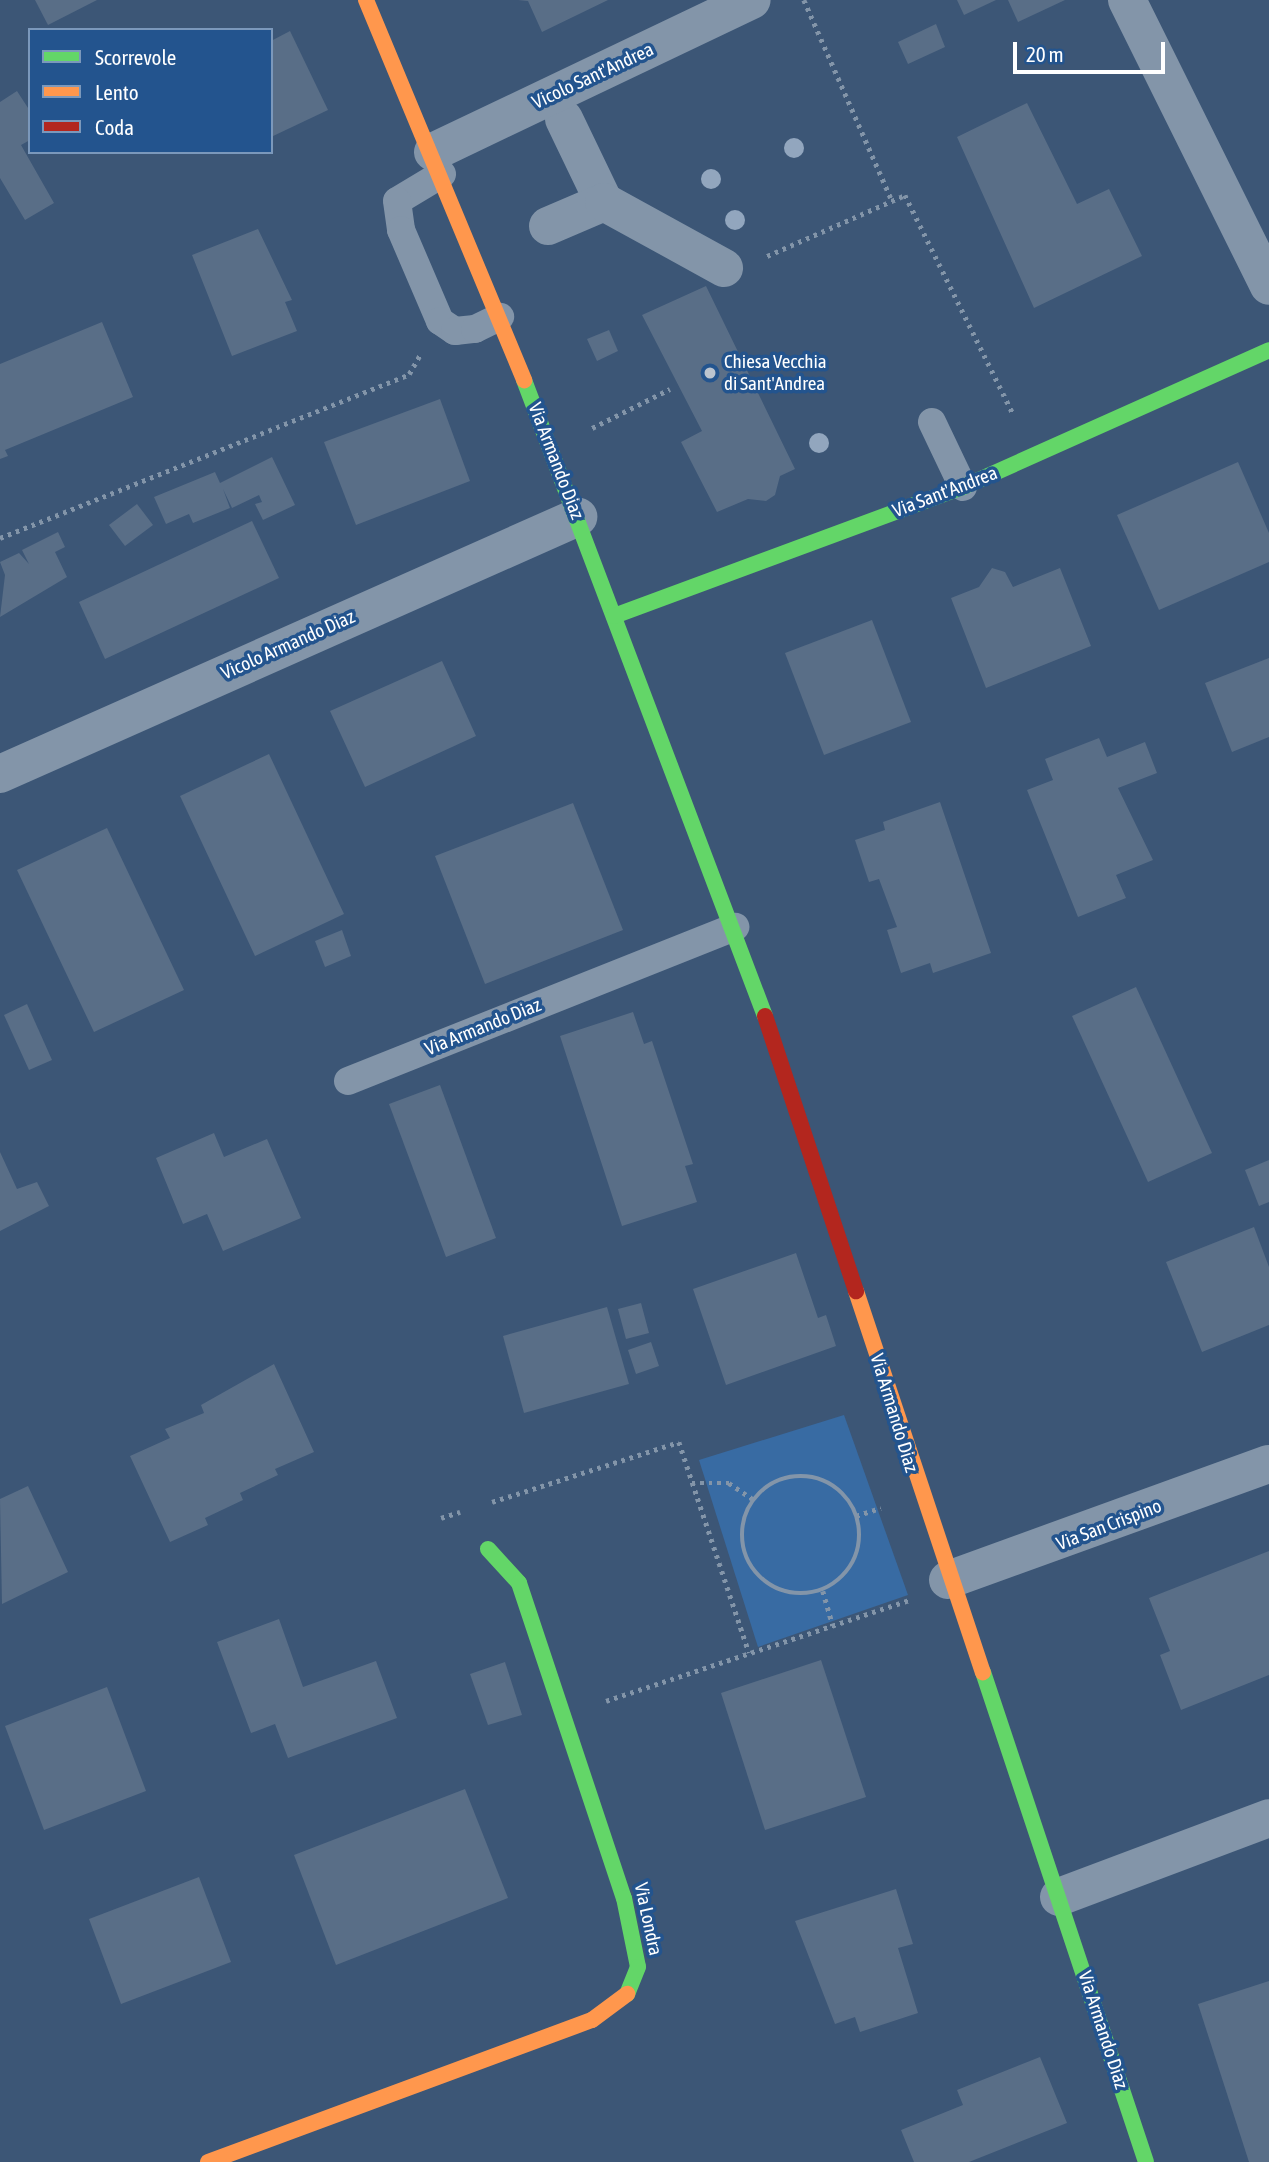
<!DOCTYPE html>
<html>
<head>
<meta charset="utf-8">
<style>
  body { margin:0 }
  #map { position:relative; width:1269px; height:2162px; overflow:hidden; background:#3c5676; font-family:"Asap Condensed",sans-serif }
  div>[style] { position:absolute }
  .green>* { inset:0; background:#386ba3 }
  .building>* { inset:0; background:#596e87 }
  .path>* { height:4.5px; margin-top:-2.25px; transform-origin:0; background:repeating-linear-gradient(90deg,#8395a9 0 3.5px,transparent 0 8.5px) }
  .path>.ring { margin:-2.25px; padding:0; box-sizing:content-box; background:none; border:4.5px solid #8395a9; border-radius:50% }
  .lane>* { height:28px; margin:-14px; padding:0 14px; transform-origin:14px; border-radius:14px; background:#8395a9 }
  .street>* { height:38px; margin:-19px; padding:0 19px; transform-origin:19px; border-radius:19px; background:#8395a9 }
  .fast>* { height:16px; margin:-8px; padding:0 8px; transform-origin:8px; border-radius:8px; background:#63d668 }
  .slow>* { height:16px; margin:-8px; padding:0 8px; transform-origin:8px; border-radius:8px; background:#ff974d }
  .jam>* { height:16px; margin:-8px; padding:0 8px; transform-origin:8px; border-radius:8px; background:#b3261e }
  .trees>* { width:20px; height:20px; margin:-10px; border-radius:50%; background:#92a6be }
  .dots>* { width:19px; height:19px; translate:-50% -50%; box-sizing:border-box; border:4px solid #23548e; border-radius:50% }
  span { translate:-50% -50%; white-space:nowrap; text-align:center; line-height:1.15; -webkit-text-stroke:7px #23548e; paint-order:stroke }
  .street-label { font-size:19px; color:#fff }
  .poi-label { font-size:19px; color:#fff }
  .left { translate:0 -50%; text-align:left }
  .legend { position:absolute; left:28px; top:28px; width:245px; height:126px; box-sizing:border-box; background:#23548e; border:2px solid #7b98bb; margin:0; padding:9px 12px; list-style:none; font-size:21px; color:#fff }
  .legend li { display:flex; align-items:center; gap:14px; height:35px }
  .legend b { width:35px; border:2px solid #7b98bb }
  .scale { position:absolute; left:1013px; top:42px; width:152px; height:32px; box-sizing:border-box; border:4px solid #fff; border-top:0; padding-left:9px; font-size:21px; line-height:24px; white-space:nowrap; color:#fff; -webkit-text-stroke:5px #23548e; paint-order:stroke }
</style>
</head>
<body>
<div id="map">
  <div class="green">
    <i style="clip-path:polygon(844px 1415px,908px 1595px,758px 1647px,699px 1460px)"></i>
  </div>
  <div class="building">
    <i style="clip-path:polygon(35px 0,97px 0,48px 25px)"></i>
    <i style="clip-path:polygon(518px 0,608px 0,542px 32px,528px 1px)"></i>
    <i style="clip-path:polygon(957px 0,996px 0,964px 15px)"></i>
    <i style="clip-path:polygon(1008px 0,1065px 0,1018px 22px)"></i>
    <i style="clip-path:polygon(936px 24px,945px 47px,908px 64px,898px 42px)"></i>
    <i style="clip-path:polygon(290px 31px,328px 110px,271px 137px,271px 41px)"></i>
    <i style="clip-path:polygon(17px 91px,30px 111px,30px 140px,21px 145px,54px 203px,25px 220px,0 178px,0 102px)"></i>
    <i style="clip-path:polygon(1027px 103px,1077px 204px,1109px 189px,1142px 256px,1034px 308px,957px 137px)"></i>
    <i style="clip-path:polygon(258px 229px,292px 300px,285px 302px,297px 331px,232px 356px,192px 255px)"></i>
    <i style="clip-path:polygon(706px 286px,795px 469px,780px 476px,775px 495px,766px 501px,748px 499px,717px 512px,681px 442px,702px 431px,642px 315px)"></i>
    <i style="clip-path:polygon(102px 322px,133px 397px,5px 450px,8px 456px,0 459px,0 364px)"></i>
    <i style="clip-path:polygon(609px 330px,618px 351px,597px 361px,587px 339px)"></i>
    <i style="clip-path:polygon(440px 399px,470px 481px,356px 525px,324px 442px)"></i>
    <i style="clip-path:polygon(272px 457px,295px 505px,263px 520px,255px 504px,262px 502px,259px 495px,232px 508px,223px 489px,230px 508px,193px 523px,189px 514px,166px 524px,154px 497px,215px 472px,220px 483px)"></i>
    <i style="clip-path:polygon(1238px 462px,1269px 533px,1269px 562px,1159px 610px,1117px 515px)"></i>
    <i style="clip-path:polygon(137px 504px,153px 525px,125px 546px,109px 525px)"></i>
    <i style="clip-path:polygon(252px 521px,279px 578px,105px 659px,79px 602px)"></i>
    <i style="clip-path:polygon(58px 532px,65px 547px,55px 552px,67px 577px,0 617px,5px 575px,0 562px,19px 553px,29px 564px,22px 550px)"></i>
    <i style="clip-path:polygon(992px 568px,1005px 572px,1013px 587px,1060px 568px,1091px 646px,986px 688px,951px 598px,979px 587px)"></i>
    <i style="clip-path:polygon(872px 620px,911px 722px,824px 755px,785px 653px)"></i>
    <i style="clip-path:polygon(1269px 658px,1269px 737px,1232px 752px,1205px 683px)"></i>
    <i style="clip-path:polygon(442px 661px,476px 736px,365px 787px,330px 711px)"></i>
    <i style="clip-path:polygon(1099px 738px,1107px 757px,1145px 742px,1157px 773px,1118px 788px,1153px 860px,1116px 875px,1126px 898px,1078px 917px,1027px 790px,1053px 780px,1045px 759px)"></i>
    <i style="clip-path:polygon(269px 754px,344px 914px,255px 956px,180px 796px)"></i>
    <i style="clip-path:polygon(940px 802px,991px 953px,933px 973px,930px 963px,901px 973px,887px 930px,897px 927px,879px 879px,869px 882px,855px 840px,885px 830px,883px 822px)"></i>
    <i style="clip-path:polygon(573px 803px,623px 930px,485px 984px,435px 856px)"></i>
    <i style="clip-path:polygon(107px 828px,184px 990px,94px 1032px,17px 870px)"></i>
    <i style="clip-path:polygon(342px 930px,351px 956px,325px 967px,315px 941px)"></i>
    <i style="clip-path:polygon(1136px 987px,1212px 1153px,1148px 1182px,1072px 1016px)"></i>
    <i style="clip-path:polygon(27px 1004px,52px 1060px,29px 1070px,4px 1015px)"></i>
    <i style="clip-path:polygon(633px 1012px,644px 1044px,652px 1041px,693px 1164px,685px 1166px,697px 1202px,622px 1226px,560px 1036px)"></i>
    <i style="clip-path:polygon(440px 1085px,496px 1238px,446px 1257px,389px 1104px)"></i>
    <i style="clip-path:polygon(214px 1133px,224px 1157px,267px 1139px,301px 1218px,223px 1251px,207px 1214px,183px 1224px,156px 1158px)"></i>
    <i style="clip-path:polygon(0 1152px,17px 1189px,37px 1182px,49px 1206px,0 1231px)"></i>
    <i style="clip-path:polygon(1269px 1160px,1269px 1202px,1259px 1206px,1245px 1170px)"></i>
    <i style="clip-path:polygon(1254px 1227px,1269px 1267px,1269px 1325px,1202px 1352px,1166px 1262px)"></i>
    <i style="clip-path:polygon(796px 1253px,818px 1318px,826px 1315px,836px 1346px,726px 1385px,693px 1289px)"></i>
    <i style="clip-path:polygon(641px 1303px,649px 1333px,626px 1339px,618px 1309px)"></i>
    <i style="clip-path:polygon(607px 1307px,629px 1384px,524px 1413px,503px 1336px)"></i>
    <i style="clip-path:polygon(651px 1342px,659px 1366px,636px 1374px,628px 1350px)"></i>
    <i style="clip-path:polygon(274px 1364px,314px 1452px,275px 1469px,278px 1475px,240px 1493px,243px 1500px,205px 1518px,208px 1525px,170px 1542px,130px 1456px,170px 1438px,165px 1429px,204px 1413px,201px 1405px)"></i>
    <i style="clip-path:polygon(28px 1486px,68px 1572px,2px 1604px,0 1499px)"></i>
    <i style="clip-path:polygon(1269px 1551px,1269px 1675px,1181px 1710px,1160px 1655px,1170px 1651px,1149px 1598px)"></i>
    <i style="clip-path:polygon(279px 1619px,303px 1687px,376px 1661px,397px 1718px,288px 1758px,275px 1724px,251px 1733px,217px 1642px)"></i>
    <i style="clip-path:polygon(821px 1660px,866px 1797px,765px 1830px,721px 1693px)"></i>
    <i style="clip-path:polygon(505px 1662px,522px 1715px,488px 1725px,470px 1674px)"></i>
    <i style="clip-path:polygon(107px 1687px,146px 1791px,44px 1830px,5px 1726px)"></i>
    <i style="clip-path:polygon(465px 1789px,508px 1898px,336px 1965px,294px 1855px)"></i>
    <i style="clip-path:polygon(199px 1877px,231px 1962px,121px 2004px,89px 1919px)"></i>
    <i style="clip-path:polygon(896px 1889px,913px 1944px,898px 1948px,918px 2013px,860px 2032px,855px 2017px,835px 2024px,795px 1921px)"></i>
    <i style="clip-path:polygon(1269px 1981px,1269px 2162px,1249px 2162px,1198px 2004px)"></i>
    <i style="clip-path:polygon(1040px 2057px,1067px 2123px,969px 2162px,914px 2162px,901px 2130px,963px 2105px,957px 2090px)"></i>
  </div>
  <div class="path">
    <i style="left:804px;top:0;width:216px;rotate:66.3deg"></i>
    <i style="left:767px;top:256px;width:151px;rotate:-23.8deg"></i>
    <i style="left:905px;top:195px;width:244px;rotate:63.7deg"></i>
    <i style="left:592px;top:428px;width:87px;rotate:-26.6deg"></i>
    <i style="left:0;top:538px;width:441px;rotate:-21.8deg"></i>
    <i style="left:409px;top:374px;width:22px;rotate:-60deg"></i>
    <i class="ring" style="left:742px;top:1476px;width:113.5px;height:113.5px"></i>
    <i style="left:692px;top:1483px;width:37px"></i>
    <i style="left:729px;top:1483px;width:30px;rotate:34deg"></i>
    <i style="left:492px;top:1502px;width:196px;rotate:-17.8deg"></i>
    <i style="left:679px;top:1442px;width:222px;rotate:71.6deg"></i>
    <i style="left:856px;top:1516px;width:26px;rotate:-18deg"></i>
    <i style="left:441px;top:1518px;width:20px;rotate:-18deg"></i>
    <i style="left:823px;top:1591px;width:36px;rotate:74deg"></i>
    <i style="left:606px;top:1701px;width:320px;rotate:-18.4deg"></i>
  </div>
  <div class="lane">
    <i style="left:442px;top:174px;width:52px;rotate:149deg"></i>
    <i style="left:397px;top:201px;width:29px;rotate:82deg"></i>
    <i style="left:401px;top:230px;width:99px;rotate:66.8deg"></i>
    <i style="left:440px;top:321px;width:18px;rotate:34deg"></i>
    <i style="left:455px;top:331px;width:20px;rotate:-6deg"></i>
    <i style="left:475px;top:329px;width:28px;rotate:-26deg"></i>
    <i style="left:932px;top:422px;width:72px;rotate:64.5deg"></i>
    <i style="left:348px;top:1081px;width:417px;rotate:-21.7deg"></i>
  </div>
  <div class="street">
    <i style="left:1127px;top:0;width:319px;rotate:63.6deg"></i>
    <i style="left:564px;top:119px;width:92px;rotate:64.3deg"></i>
    <i style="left:433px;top:152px;width:353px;rotate:-25.5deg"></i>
    <i style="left:548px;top:226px;width:61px;rotate:-23.2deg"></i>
    <i style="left:604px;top:202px;width:137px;rotate:28.8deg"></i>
    <i style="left:0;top:774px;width:633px;rotate:-23.97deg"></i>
    <i style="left:948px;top:1580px;width:341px;rotate:-19.9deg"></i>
    <i style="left:1059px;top:1897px;width:224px;rotate:-20.6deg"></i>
  </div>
  <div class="fast">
    <i style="left:524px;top:380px;width:680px;rotate:69.25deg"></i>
    <i style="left:614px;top:616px;width:372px;rotate:-20.3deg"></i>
    <i style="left:963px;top:487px;width:335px;rotate:-24.1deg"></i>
    <i style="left:488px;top:1549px;width:46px;rotate:47.6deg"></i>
    <i style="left:519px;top:1583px;width:332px;rotate:71.6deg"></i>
    <i style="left:624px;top:1898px;width:70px;rotate:78.5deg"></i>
    <i style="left:638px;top:1967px;width:29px;rotate:112deg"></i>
    <i style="left:983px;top:1672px;width:516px;rotate:71.6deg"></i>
  </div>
  <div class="slow">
    <i style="left:366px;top:0;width:412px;rotate:67.4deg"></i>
    <i style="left:856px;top:1291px;width:402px;rotate:71.6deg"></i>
    <i style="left:208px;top:2162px;width:409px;rotate:-20.3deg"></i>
    <i style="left:592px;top:2020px;width:44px;rotate:-36.6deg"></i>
  </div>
  <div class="jam">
    <i style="left:765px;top:1016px;width:290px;rotate:71.7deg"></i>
  </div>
  <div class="trees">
    <i style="left:794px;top:148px"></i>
    <i style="left:711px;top:179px"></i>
    <i style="left:735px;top:220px"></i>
    <i style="left:819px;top:443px"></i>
  </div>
  <div class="dots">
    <i style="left:710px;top:373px;background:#bbc4cf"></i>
  </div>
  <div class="street-label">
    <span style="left:593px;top:76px;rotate:-25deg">Vicolo Sant'Andrea</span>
    <span style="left:556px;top:461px;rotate:69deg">Via Armando Diaz</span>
    <span style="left:945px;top:492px;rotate:-21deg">Via Sant'Andrea</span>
    <span style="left:288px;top:645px;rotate:-24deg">Vicolo Armando Diaz</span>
    <span style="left:483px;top:1027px;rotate:-22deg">Via Armando Diaz</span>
    <span style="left:894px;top:1413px;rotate:73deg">Via Armando Diaz</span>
    <span style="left:1109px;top:1525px;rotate:-21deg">Via San Crispino</span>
    <span style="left:648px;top:1919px;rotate:78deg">Via Londra</span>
    <span style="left:1103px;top:2030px;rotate:72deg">Via Armando Diaz</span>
  </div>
  <div class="poi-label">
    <span class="left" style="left:724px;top:373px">Chiesa Vecchia<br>di Sant'Andrea</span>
  </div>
  <ul class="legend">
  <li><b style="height:9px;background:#63d668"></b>Scorrevole</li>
  <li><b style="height:9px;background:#ff974d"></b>Lento</li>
  <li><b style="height:9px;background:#b3261e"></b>Coda</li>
  </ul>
  <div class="scale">20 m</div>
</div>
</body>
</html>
